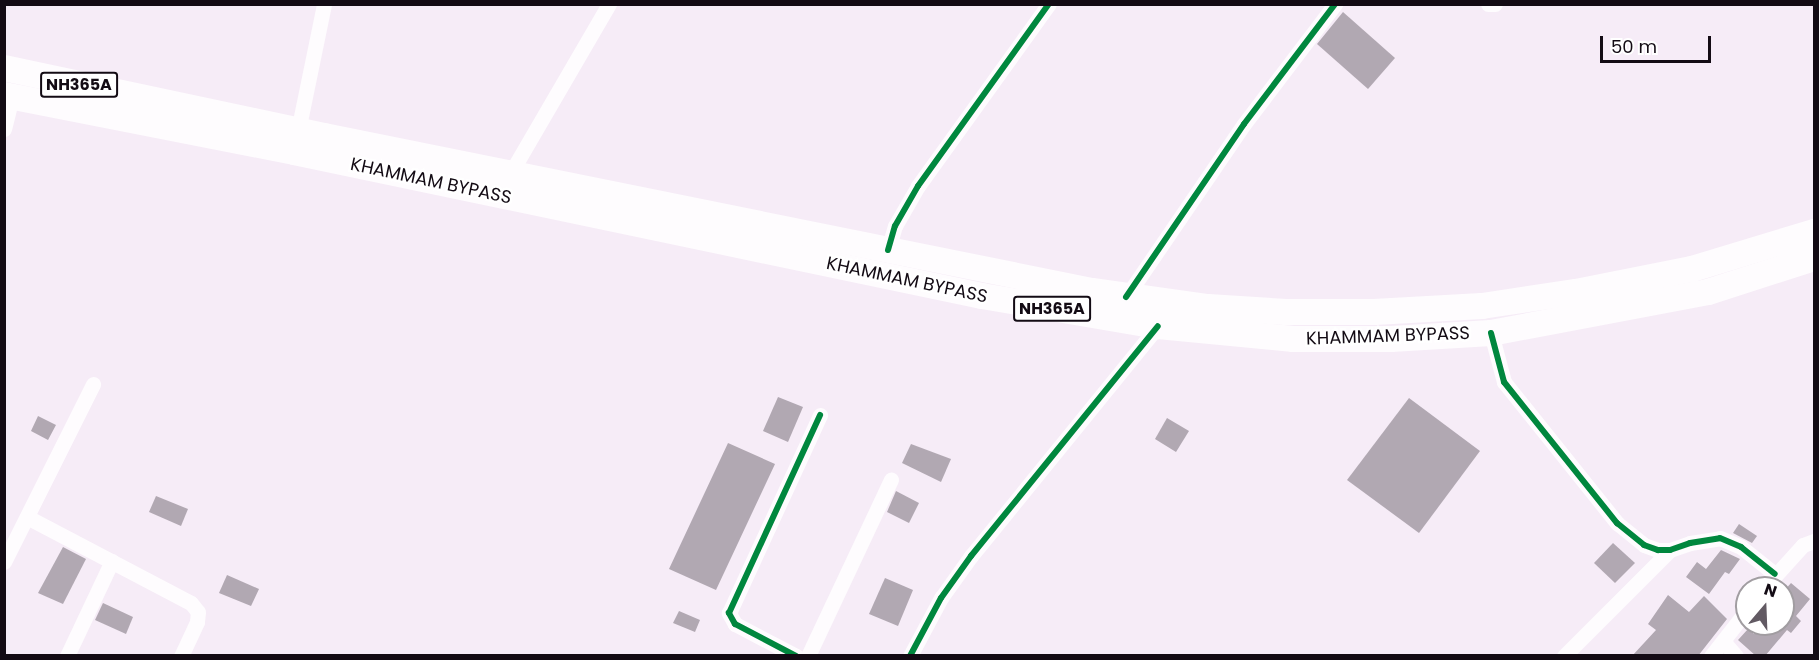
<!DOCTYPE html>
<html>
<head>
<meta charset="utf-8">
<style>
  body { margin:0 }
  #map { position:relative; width:1819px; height:660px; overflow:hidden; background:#f6ecf7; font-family:Poppins,sans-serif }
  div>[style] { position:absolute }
  .building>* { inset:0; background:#b1a8b2 }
  .minor>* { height:15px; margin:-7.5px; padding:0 7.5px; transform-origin:7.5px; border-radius:7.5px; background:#fefcfe }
  .trunk>* { height:26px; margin:-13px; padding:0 13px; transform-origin:13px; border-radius:13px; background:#fefcfe }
  .cycleway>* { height:6px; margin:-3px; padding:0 3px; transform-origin:3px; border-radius:3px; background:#00873e }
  span { translate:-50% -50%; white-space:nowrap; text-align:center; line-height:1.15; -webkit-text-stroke:5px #fff; paint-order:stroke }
  .shield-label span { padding:2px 4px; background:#fff; border:2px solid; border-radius:4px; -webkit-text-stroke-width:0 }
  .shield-label { font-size:16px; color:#130b14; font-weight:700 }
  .street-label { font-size:18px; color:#130b14 }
  .frame { position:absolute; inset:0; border:6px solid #130b14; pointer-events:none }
  .north { position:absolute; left:1735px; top:576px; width:60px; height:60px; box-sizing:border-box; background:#fff; border:2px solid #a19da1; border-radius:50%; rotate:19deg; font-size:16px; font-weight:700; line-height:24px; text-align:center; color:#130b14 }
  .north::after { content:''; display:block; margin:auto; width:21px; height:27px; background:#625a63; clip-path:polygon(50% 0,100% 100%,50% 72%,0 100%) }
  .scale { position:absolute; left:1600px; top:36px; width:111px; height:27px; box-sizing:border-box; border:3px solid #130b14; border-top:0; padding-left:8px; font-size:18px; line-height:21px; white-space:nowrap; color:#130b14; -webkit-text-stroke:4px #fff; paint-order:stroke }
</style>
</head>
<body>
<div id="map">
  <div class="building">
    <i style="clip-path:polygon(1343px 12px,1395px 58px,1368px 89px,1317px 44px)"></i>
    <i style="clip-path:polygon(778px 397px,803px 407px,788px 442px,763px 431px)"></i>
    <i style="clip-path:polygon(1409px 398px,1480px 451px,1419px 533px,1347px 480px)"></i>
    <i style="clip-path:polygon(38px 416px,56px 425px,48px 440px,31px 431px)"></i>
    <i style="clip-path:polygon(1167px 418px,1189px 431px,1176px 452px,1155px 439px)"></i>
    <i style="clip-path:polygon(728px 443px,775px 464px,716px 590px,669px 569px)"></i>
    <i style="clip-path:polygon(911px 444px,951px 459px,941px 482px,902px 463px)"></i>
    <i style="clip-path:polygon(896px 491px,919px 503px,909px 523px,887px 512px)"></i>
    <i style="clip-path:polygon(156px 496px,188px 509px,181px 526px,149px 512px)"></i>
    <i style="clip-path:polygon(1739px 524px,1757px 536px,1752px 543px,1733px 533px)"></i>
    <i style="clip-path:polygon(1613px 543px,1635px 563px,1615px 583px,1594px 563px)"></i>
    <i style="clip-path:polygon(63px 547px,86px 559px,63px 604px,38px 593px)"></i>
    <i style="clip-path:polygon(1721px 550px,1740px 559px,1729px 574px,1725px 572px,1709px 594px,1686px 577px,1697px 562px,1706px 569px)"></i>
    <i style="clip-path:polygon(227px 575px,259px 589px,251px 606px,219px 593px)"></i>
    <i style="clip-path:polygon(885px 578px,913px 590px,898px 626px,869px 614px)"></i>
    <i style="clip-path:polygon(1791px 583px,1810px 599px,1796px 616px,1801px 621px,1791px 633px,1787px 630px,1765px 656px,1756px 656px,1738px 640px,1748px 629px,1754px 634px,1762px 624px,1783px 624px,1783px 592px)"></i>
    <i style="clip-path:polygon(1668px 595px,1689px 612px,1704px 596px,1727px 619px,1698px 656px,1632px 656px,1656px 630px,1648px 624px)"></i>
    <i style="clip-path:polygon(103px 603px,133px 617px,126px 634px,95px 620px)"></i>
    <i style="clip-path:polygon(679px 611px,700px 620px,695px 632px,673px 623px)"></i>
  </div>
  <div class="minor">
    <i style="left:1488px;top:4px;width:7px"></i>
    <i style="left:4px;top:129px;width:33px;rotate:-76deg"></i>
    <i style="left:298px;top:131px;width:130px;rotate:-78.4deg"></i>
    <i style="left:510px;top:174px;width:197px;rotate:-59.8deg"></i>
    <i style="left:888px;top:250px;width:25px;rotate:-74deg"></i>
    <i style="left:895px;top:226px;width:46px;rotate:-60.1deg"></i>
    <i style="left:918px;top:186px;width:224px;rotate:-54.3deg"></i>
    <i style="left:1126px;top:297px;width:209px;rotate:-55.7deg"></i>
    <i style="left:1244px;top:124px;width:151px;rotate:-52.8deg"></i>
    <i style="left:1491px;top:333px;width:51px;rotate:75.1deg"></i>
    <i style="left:1504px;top:382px;width:181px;rotate:51.3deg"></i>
    <i style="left:1617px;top:523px;width:35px;rotate:39deg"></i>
    <i style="left:1644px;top:545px;width:15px;rotate:20deg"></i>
    <i style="left:1658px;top:550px;width:12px"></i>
    <i style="left:1670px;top:550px;width:21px;rotate:-19deg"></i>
    <i style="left:1690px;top:543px;width:30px;rotate:-9deg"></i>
    <i style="left:1720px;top:538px;width:23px;rotate:23deg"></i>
    <i style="left:1741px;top:547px;width:43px;rotate:38.5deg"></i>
    <i style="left:27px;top:517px;width:185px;rotate:27.7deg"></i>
    <i style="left:191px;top:603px;width:11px;rotate:52deg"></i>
    <i style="left:198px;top:612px;width:10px;rotate:96deg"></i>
    <i style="left:197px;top:622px;width:38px;rotate:115deg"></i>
    <i style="left:4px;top:562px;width:199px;rotate:-63.4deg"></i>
    <i style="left:1764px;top:588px;width:58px;rotate:-47.8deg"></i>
    <i style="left:1803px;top:545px;width:12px;rotate:-20deg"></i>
    <i style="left:1723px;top:641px;width:20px;rotate:49deg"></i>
    <i style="left:67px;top:656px;width:105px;rotate:-64.7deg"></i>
    <i style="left:796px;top:656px;width:69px;rotate:-152.3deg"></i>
    <i style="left:735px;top:624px;width:13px;rotate:-119deg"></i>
    <i style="left:729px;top:613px;width:218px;rotate:-65.3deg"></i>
    <i style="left:808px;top:656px;width:195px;rotate:-64.8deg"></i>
    <i style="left:910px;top:656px;width:66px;rotate:-61.9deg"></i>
    <i style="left:941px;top:598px;width:52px;rotate:-54.5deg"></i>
    <i style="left:971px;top:556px;width:296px;rotate:-50.9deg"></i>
    <i style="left:1564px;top:656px;width:150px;rotate:-45deg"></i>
    <i style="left:1711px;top:656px;width:58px;rotate:-52deg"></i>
  </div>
  <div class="trunk">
    <i style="left:4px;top:68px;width:327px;rotate:12deg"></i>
    <i style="left:324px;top:136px;width:783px;rotate:11.41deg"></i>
    <i style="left:1092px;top:291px;width:117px;rotate:7.9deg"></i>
    <i style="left:1208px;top:307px;width:78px;rotate:3.7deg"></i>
    <i style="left:1286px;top:312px;width:88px"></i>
    <i style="left:1374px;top:312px;width:108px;rotate:-3.2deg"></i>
    <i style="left:1482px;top:306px;width:95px;rotate:-8.5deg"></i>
    <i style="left:1576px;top:292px;width:118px;rotate:-11.2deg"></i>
    <i style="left:1692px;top:269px;width:127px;rotate:-16.9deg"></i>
    <i style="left:4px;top:95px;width:296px;rotate:11.1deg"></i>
    <i style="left:294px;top:152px;width:703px;rotate:11.82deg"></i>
    <i style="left:982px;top:296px;width:179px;rotate:9.7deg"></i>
    <i style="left:1158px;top:326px;width:136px;rotate:5.5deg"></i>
    <i style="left:1293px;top:339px;width:98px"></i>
    <i style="left:1391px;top:339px;width:100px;rotate:-3.4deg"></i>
    <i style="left:1491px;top:333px;width:221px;rotate:-10.7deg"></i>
    <i style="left:1708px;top:292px;width:111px;rotate:-17.8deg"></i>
  </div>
  <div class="cycleway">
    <i style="left:888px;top:250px;width:25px;rotate:-74deg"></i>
    <i style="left:895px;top:226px;width:46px;rotate:-60.1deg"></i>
    <i style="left:918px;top:186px;width:224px;rotate:-54.3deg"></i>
    <i style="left:1126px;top:297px;width:209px;rotate:-55.7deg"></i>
    <i style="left:1244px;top:124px;width:151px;rotate:-52.8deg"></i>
    <i style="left:1491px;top:333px;width:51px;rotate:75.1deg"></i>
    <i style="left:1504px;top:382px;width:181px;rotate:51.3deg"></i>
    <i style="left:1617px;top:523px;width:35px;rotate:39deg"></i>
    <i style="left:1644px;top:545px;width:15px;rotate:20deg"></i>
    <i style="left:1658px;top:550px;width:12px"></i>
    <i style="left:1670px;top:550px;width:21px;rotate:-19deg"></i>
    <i style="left:1690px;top:543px;width:30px;rotate:-9deg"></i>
    <i style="left:1720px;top:538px;width:23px;rotate:23deg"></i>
    <i style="left:1741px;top:547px;width:43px;rotate:38.5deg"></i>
    <i style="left:796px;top:656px;width:69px;rotate:-152.3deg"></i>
    <i style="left:735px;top:624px;width:13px;rotate:-119deg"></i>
    <i style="left:729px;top:613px;width:218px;rotate:-65.3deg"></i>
    <i style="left:910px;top:656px;width:66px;rotate:-61.9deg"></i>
    <i style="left:941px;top:598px;width:52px;rotate:-54.5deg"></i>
    <i style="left:971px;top:556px;width:296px;rotate:-50.9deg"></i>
  </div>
  <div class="shield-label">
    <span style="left:79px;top:85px">NH365A</span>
    <span style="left:1052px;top:309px">NH365A</span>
  </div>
  <div class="street-label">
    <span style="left:431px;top:181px;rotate:12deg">KHAMMAM BYPASS</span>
    <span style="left:907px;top:280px;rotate:12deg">KHAMMAM BYPASS</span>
    <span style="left:1388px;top:336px;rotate:-2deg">KHAMMAM BYPASS</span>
  </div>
  <div class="frame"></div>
  <div class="north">N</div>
  <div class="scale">50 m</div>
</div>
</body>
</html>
